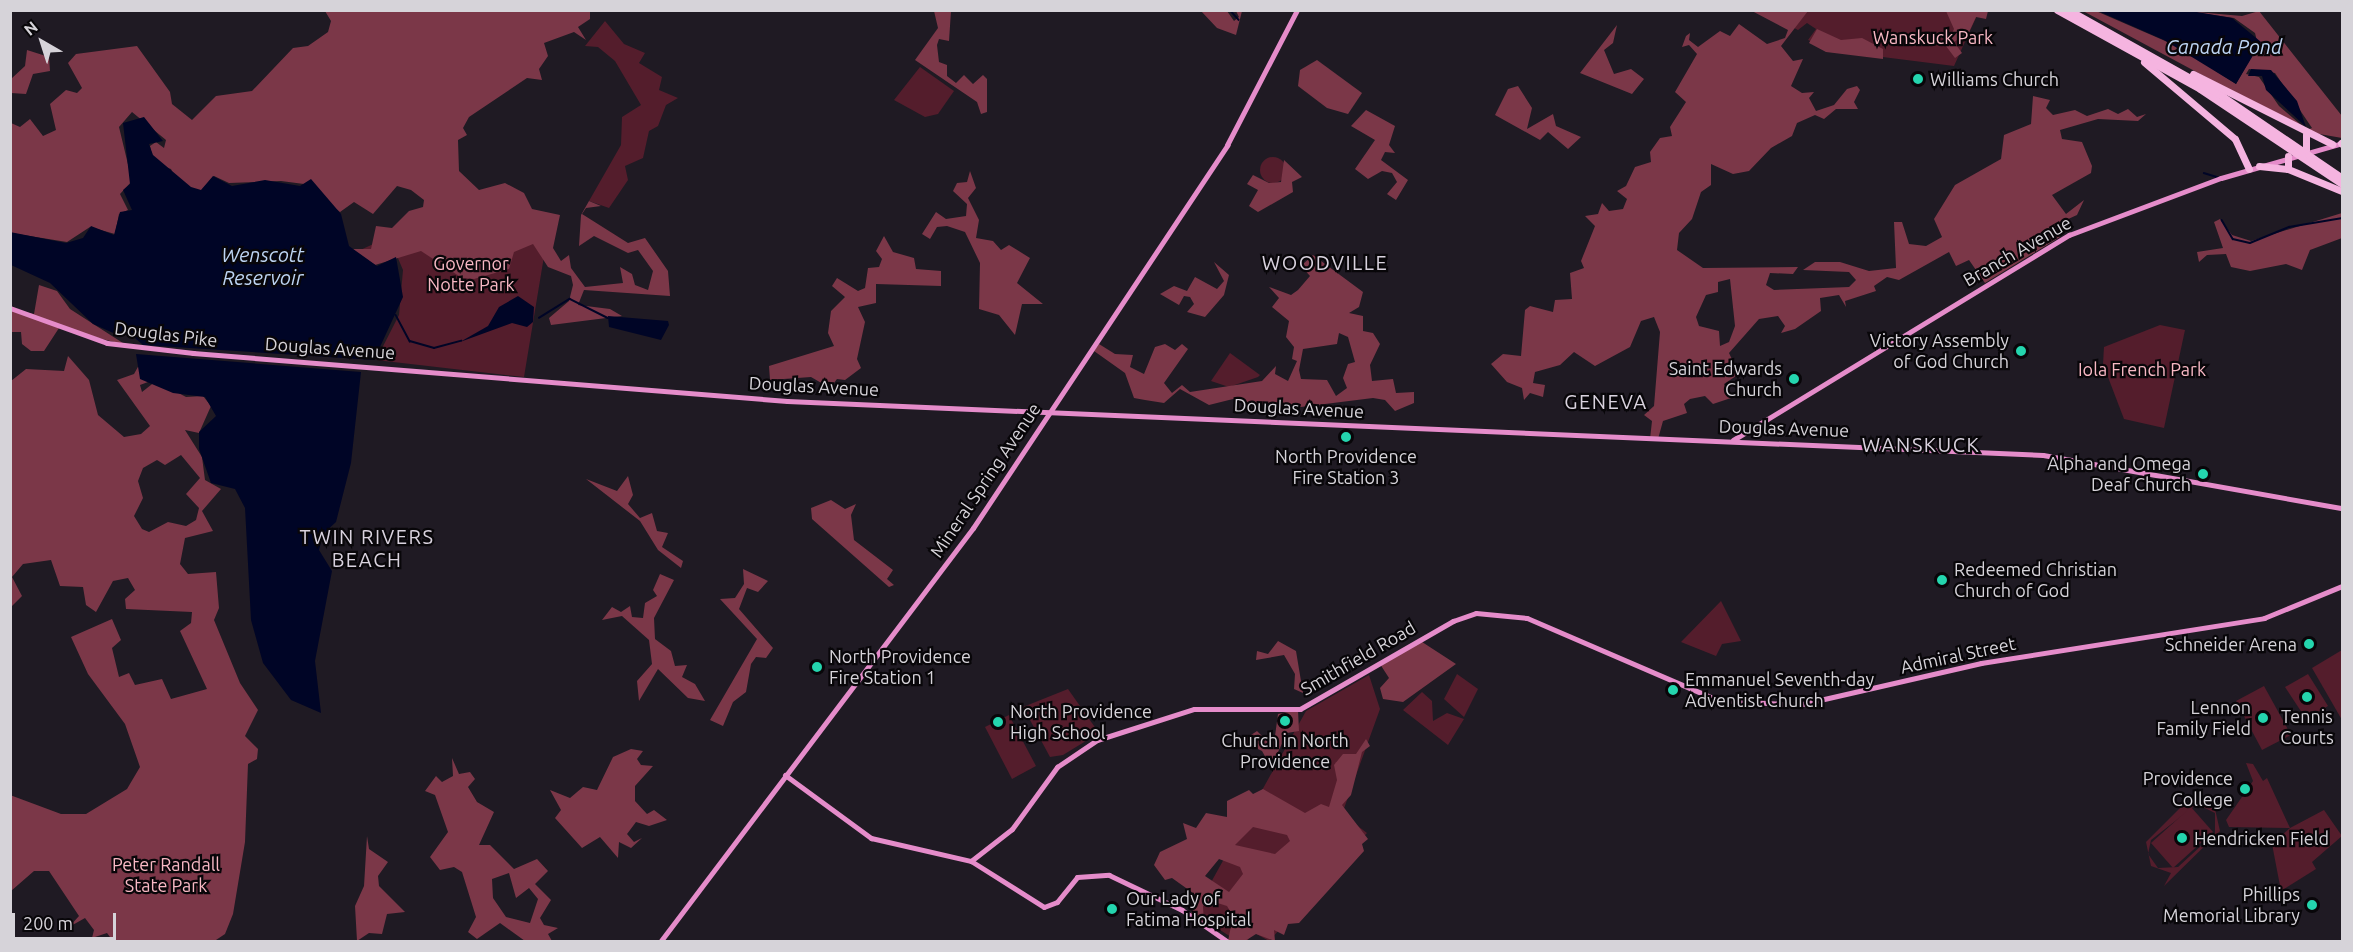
<!DOCTYPE html>
<html>
<head>
<meta charset="utf-8">
<style>
  body { margin:0 }
  #map { position:relative; width:2353px; height:952px; overflow:hidden; background:#1f1a23; font-family:Ubuntu,sans-serif }
  div>[style] { position:absolute }
  .green>* { inset:0; background:#541d2c }
  .round { border-radius:50% }
  .forest>* { inset:0; background:#7b3748 }
  .water>* { inset:0; background:#000526 }
  .stream>* { height:1.5px; margin:-0.75px; padding:0 0.75px; transform-origin:0.75px; border-radius:0.75px; background:#000526 }
  .major>* { height:5px; margin:-2.5px; padding:0 2.5px; transform-origin:2.5px; border-radius:2.5px; background:#e58cca }
  .highway>* { height:7px; margin:-3.5px; padding:0 3.5px; transform-origin:3.5px; border-radius:3.5px; background:#f5b4e0 }
  .dots>* { width:16px; height:16px; translate:-50% -50%; box-sizing:border-box; border:3px solid #080609; border-radius:50% }
  span { translate:-50% -50%; white-space:nowrap; text-align:center; line-height:1.15; -webkit-text-stroke:4.5px #080609; paint-order:stroke }
  .park-label { font-size:18px; color:#f8b8c4 }
  .poi-label { font-size:18px; color:#d6d3d9 }
  .left { translate:0 -50%; text-align:left }
  .right { translate:-100% -50%; text-align:right }
  .street-label { font-size:18px; color:#d6d3d9 }
  .water-label { font-size:20px; color:#bdd4f3; font-style:italic }
  .neighbourhood-label { font-size:20px; color:#d9d2de; letter-spacing:1.5px }
  .frame { position:absolute; inset:0; border:12px solid #d6d3d9; pointer-events:none }
  .north { position:absolute; left:12px; top:12px; width:60px; height:60px; -webkit-text-stroke:4px #080609; paint-order:stroke; rotate:321deg; font-size:16px; font-weight:700; line-height:24px; text-align:center; color:#d6d3d9 }
  .north::after { content:''; display:block; margin:auto; width:21px; height:27px; background:#d6d3d9; clip-path:polygon(50% 0,100% 100%,50% 72%,0 100%) }
  .scale { position:absolute; left:12px; top:913px; width:104px; height:27px; box-sizing:border-box; border:3px solid #d6d3d9; border-top:0; padding-left:8px; font-size:18px; line-height:21px; white-space:nowrap; color:#d6d3d9; -webkit-text-stroke:4px #080609; paint-order:stroke }
</style>
</head>
<body>
<div id="map">
  <div class="green">
    <i style="clip-path:polygon(1762px 11px,1979px 11px,1954px 66px,1835px 51px,1808px 40px,1816px 29px,1807px 23px,1798px 30px)"></i>
    <i style="clip-path:polygon(605px 21px,624px 44px,645px 53px,639px 63px,662px 77px,659px 90px,678px 98px,666px 105px,658px 126px,649px 131px,643px 158px,625px 166px,628px 180px,609px 208px,589px 201px,621px 145px,622px 117px,641px 105px,615px 61px,598px 47px,585px 46px)"></i>
    <i style="clip-path:polygon(920px 67px,954px 91px,938px 114px,925px 117px,894px 100px)"></i>
    <i class="round" style="left:1260px;top:157px;width:26px;height:26px"></i>
    <i style="clip-path:polygon(473px 198px,551px 214px,524px 377px,376px 360px,399px 315px,403px 270px,397px 256px,356px 252px)"></i>
    <i style="clip-path:polygon(2160px 325px,2185px 330px,2164px 428px,2124px 419px,2103px 364px,2104px 347px)"></i>
    <i style="clip-path:polygon(1230px 353px,1260px 375px,1258px 377px,1229px 387px,1211px 381px)"></i>
    <i style="clip-path:polygon(1721px 601px,1741px 641px,1722px 644px,1716px 656px,1681px 642px)"></i>
    <i style="clip-path:polygon(2342px 650px,2342px 720px,2312px 668px)"></i>
    <i style="clip-path:polygon(1457px 674px,1478px 689px,1464px 717px,1444px 699px)"></i>
    <i style="clip-path:polygon(2308px 674px,2328px 706px,2306px 719px,2285px 687px)"></i>
    <i style="clip-path:polygon(1369px 675px,1380px 709px,1342px 814px,1367px 833px,1269px 941px,1253px 932px,1247px 941px,1237px 941px,1194px 913px,1306px 711px)"></i>
    <i style="clip-path:polygon(2264px 686px,2291px 735px,2262px 750px,2236px 701px)"></i>
    <i style="clip-path:polygon(1068px 689px,1099px 733px,1063px 755px,1050px 757px,1023px 707px)"></i>
    <i style="clip-path:polygon(1422px 692px,1432px 701px,1433px 721px,1447px 713px,1464px 719px,1448px 745px,1403px 710px)"></i>
    <i style="clip-path:polygon(1009px 715px,1036px 766px,1012px 779px,985px 727px)"></i>
    <i style="clip-path:polygon(2246px 763px,2253px 764px,2263px 781px,2267px 778px,2290px 828px,2324px 810px,2342px 836px,2312px 862px,2316px 869px,2281px 891px,2272px 844px,2290px 828px,2229px 827px,2226px 820px,2253px 781px)"></i>
    <i style="clip-path:polygon(evenodd,2197px 801px,2215px 809px,2220px 831px,2164px 886px,2171px 873px,2151px 866px,2146px 842px,2182px 806px,2197px 801px,2197px 804px,2215px 813px,2215px 833px,2178px 867px,2158px 868px,2148px 854px,2151px 840px,2197px 804px)"></i>
    <i style="clip-path:polygon(2191px 807px,2213px 832px,2173px 868px,2151px 843px)"></i>
  </div>
  <div class="forest">
    <i style="clip-path:polygon(325px 11px,590px 11px,590px 19px,578px 27px,586px 40px,574px 32px,544px 43px,548px 56px,539px 69px,542px 80px,527px 78px,469px 117px,463px 128px,467px 135px,458px 140px,459px 171px,479px 190px,505px 183px,524px 193px,532px 209px,560px 215px,553px 248px,561px 261px,569px 255px,571px 268px,585px 287px,623px 283px,620px 267px,632px 274px,635px 285px,648px 290px,653px 271px,638px 250px,628px 253px,594px 236px,579px 246px,581px 215px,589px 201px,601px 206px,586px 208px,582px 214px,628px 243px,645px 238px,668px 271px,670px 296px,584px 290px,578px 305px,610px 309px,622px 316px,551px 325px,549px 318px,569px 301px,573px 285px,571px 276px,548px 267px,533px 244px,514px 252px,509px 269px,474px 279px,462px 278px,421px 251px,375px 265px,351px 249px,371px 249px,376px 226px,392px 228px,409px 211px,423px 207px,424px 200px,411px 190px,397px 186px,373px 214px,354px 202px,340px 212px,304px 184px,281px 181px,229px 183px,214px 176px,199px 193px,174px 176px,171px 169px,154px 164px,150px 146px,156px 142px,164px 148px,166px 140px,132px 112px,119px 127px,132px 181px,120px 194px,128px 210px,119px 214px,115px 234px,90px 227px,67px 242px,11px 233px,11px 123px,20px 127px,30px 119px,43px 136px,56px 130px,50px 104px,66px 90px,77px 93px,82px 88px,68px 63px,76px 54px,137px 46px,170px 92px,172px 104px,192px 120px,216px 96px,252px 91px,293px 48px,308px 46px,328px 32px,331px 21px)"></i>
    <i style="clip-path:polygon(934px 11px,951px 11px,949px 41px,939px 39px,937px 45px,939px 62px,947px 65px,947px 76px,956px 83px,964px 75px,973px 84px,983px 75px,987px 79px,987px 112px,981px 114px,977px 102px,915px 60px,938px 28px)"></i>
    <i style="clip-path:polygon(1201px 11px,1227px 11px,1234px 21px,1239px 17px,1236px 11px,1242px 11px,1236px 35px,1217px 28px)"></i>
    <i style="clip-path:polygon(evenodd,1752px 11px,1808px 11px,1781px 46px,1793px 61px,1803px 59px,1791px 86px,1802px 93px,1814px 92px,1809px 98px,1816px 111px,1834px 105px,1847px 89px,1857px 86px,1860px 90px,1854px 102px,1858px 109px,1836px 109px,1824px 119px,1815px 115px,1797px 123px,1792px 136px,1771px 148px,1749px 171px,1733px 174px,1711px 164px,1711px 185px,1701px 192px,1692px 219px,1679px 233px,1677px 250px,1703px 268px,1798px 267px,1793px 274px,1770px 273px,1766px 285px,1774px 290px,1849px 287px,1856px 280px,1849px 272px,1803px 270px,1815px 262px,1840px 262px,1869px 271px,1896px 268px,1894px 222px,1902px 222px,1909px 244px,1926px 246px,1942px 237px,1934px 219px,1955px 185px,2001px 159px,2004px 135px,2031px 124px,2033px 96px,2050px 100px,2046px 108px,2053px 115px,2075px 110px,2087px 116px,2108px 109px,2118px 114px,2128px 109px,2137px 117px,2146px 114px,2138px 121px,2098px 119px,2060px 130px,2062px 139px,2082px 142px,2092px 166px,2091px 173px,2052px 195px,2066px 214px,2084px 200px,2077px 215px,2055px 225px,2060px 237px,1985px 283px,1969px 260px,1956px 266px,1949px 252px,1899px 280px,1887px 277px,1874px 286px,1876px 291px,1845px 301px,1846px 307px,1839px 295px,1820px 298px,1821px 311px,1795px 329px,1781px 333px,1785px 326px,1778px 316px,1759px 319px,1729px 353px,1739px 374px,1724px 384px,1731px 398px,1713px 404px,1705px 396px,1690px 399px,1684px 404px,1687px 413px,1663px 421px,1658px 439px,1650px 439px,1652px 421px,1644px 415px,1654px 406px,1660px 332px,1654px 317px,1641px 321px,1630px 347px,1595px 366px,1574px 352px,1560px 365px,1535px 372px,1533px 383px,1545px 385px,1543px 397px,1530px 393px,1524px 400px,1522px 388px,1507px 382px,1491px 364px,1503px 354px,1521px 356px,1525px 310px,1530px 306px,1553px 312px,1555px 300px,1572px 299px,1570px 273px,1584px 268px,1581px 261px,1595px 226px,1585px 216px,1598px 214px,1602px 203px,1609px 211px,1623px 209px,1627px 199px,1617px 191px,1626px 186px,1635px 167px,1651px 162px,1650px 152px,1660px 138px,1672px 136px,1670px 127px,1686px 102px,1675px 92px,1697px 54px,1689px 45px,1682px 47px,1686px 36px,1690px 33px,1689px 40px,1698px 47px,1720px 31px,1730px 36px,1739px 24px,1767px 44px,1785px 38px,1788px 30px,1752px 11px,1730px 279px,1735px 326px,1729px 342px,1720px 346px,1719px 331px,1699px 326px,1696px 317px,1706px 295px,1718px 292px,1718px 282px,1730px 279px)"></i>
    <i style="clip-path:polygon(1946px 11px,1988px 11px,1986px 19px,1976px 17px,1969px 32px,1954px 42px,1962px 53px,1955px 58px,1946px 46px,1954px 29px)"></i>
    <i style="clip-path:polygon(evenodd,2083px 11px,2096px 11px,2179px 47px,2236px 84px,2258px 45px,2255px 33px,2234px 18px,2185px 11px,2242px 16px,2259px 11px,2342px 116px,2342px 138px,2308px 132px,2083px 11px,2249px 69px,2275px 73px,2312px 128px,2307px 130px,2279px 106px,2259px 77px,2246px 74px,2249px 69px)"></i>
    <i style="clip-path:polygon(1617px 25px,1613px 43px,1604px 50px,1614px 74px,1631px 69px,1644px 79px,1632px 94px,1580px 73px)"></i>
    <i style="clip-path:polygon(1817px 29px,1841px 40px,1862px 38px,1883px 49px,1883px 59px,1826px 52px,1809px 43px)"></i>
    <i style="clip-path:polygon(27px 50px,49px 57px,50px 71px,33px 74px,26px 94px,11px 93px,11px 79px,25px 66px)"></i>
    <i style="clip-path:polygon(1317px 60px,1362px 93px,1348px 114px,1327px 108px,1298px 86px,1300px 70px)"></i>
    <i style="clip-path:polygon(1518px 86px,1532px 108px,1527px 129px,1553px 114px,1556px 126px,1581px 137px,1568px 149px,1548px 132px,1540px 140px,1495px 115px,1508px 89px)"></i>
    <i style="clip-path:polygon(1366px 110px,1395px 126px,1389px 145px,1395px 153px,1385px 152px,1381px 160px,1408px 180px,1396px 200px,1387px 194px,1397px 182px,1392px 173px,1382px 171px,1368px 179px,1355px 169px,1375px 140px,1351px 126px)"></i>
    <i style="clip-path:polygon(1284px 160px,1302px 177px,1292px 182px,1293px 192px,1258px 212px,1249px 206px,1258px 190px,1247px 184px,1253px 175px,1269px 183px,1281px 182px)"></i>
    <i style="clip-path:polygon(970px 171px,976px 188px,968px 198px,979px 220px,976px 238px,993px 241px,1001px 250px,1009px 245px,1030px 258px,1017px 283px,1043px 304px,1022px 304px,1015px 335px,999px 315px,979px 309px,980px 263px,965px 232px,947px 226px,937px 227px,930px 239px,922px 234px,936px 212px,946px 219px,966px 216px,967px 204px,953px 191px,957px 183px,967px 182px)"></i>
    <i style="clip-path:polygon(2342px 213px,2342px 238px,2310px 250px,2302px 270px,2286px 264px,2250px 271px,2231px 267px,2226px 254px,2207px 255px,2199px 262px,2197px 252px,2223px 248px,2214px 222px,2220px 219px,2232px 235px,2251px 241px)"></i>
    <i style="clip-path:polygon(884px 236px,893px 252px,914px 258px,916px 269px,941px 271px,941px 286px,876px 284px,876px 303px,858px 307px,865px 322px,857px 359px,861px 368px,845px 380px,837px 379px,830px 388px,811px 377px,770px 380px,769px 366px,834px 346px,828px 333px,831px 311px,845px 297px,832px 286px,837px 278px,858px 291px,865px 288px,868px 268px,879px 267px,882px 259px,876px 251px)"></i>
    <i style="clip-path:polygon(evenodd,1313px 255px,1363px 292px,1359px 307px,1349px 313px,1363px 316px,1363px 331px,1373px 333px,1380px 344px,1370px 365px,1372px 381px,1393px 379px,1396px 393px,1414px 392px,1414px 403px,1395px 411px,1385px 400px,1373px 398px,1301px 407px,1249px 404px,1237px 398px,1209px 405px,1180px 389px,1164px 403px,1145px 400px,1134px 398px,1125px 373px,1094px 351px,1099px 344px,1115px 354px,1133px 355px,1130px 367px,1144px 374px,1155px 347px,1165px 344px,1175px 350px,1182px 344px,1188px 349px,1164px 383px,1172px 393px,1182px 385px,1190px 392px,1262px 381px,1276px 366px,1275px 374px,1288px 381px,1297px 361px,1292px 359px,1294px 347px,1286px 337px,1289px 321px,1272px 307px,1279px 298px,1269px 287px,1291px 295px,1298px 290px,1310px 276px,1301px 266px,1313px 255px,1339px 333px,1348px 337px,1355px 362px,1348px 364px,1343px 378px,1347px 388px,1336px 396px,1327px 380px,1301px 379px,1299px 370px,1303px 349px,1337px 344px,1339px 333px)"></i>
    <i style="clip-path:polygon(1214px 262px,1229px 275px,1224px 295px,1205px 317px,1187px 312px,1194px 304px,1190px 297px,1184px 296px,1179px 305px,1160px 294px,1174px 286px,1187px 291px,1195px 277px,1217px 289px,1224px 281px)"></i>
    <i style="clip-path:polygon(39px 285px,57px 291px,70px 309px,126px 345px,59px 328px,44px 351px,31px 351px,22px 344px,21px 332px,11px 332px,10px 309px,34px 314px)"></i>
    <i style="clip-path:polygon(evenodd,68px 356px,89px 380px,98px 415px,124px 437px,141px 434px,150px 426px,117px 380px,134px 374px,139px 365px,148px 382px,140px 385px,142px 392px,156px 381px,186px 397px,203px 396px,211px 406px,199px 433px,185px 430px,202px 457px,205px 480px,221px 489px,202px 511px,213px 531px,185px 538px,180px 564px,188px 574px,216px 572px,219px 608px,214px 620px,240px 683px,258px 710px,245px 736px,258px 749px,257px 759px,248px 764px,245px 842px,233px 914px,225px 934px,213px 942px,113px 941px,107px 933px,92px 938px,94px 930px,85px 918px,69px 927px,79px 916px,49px 871px,34px 871px,11px 891px,10px 795px,61px 814px,86px 814px,127px 789px,140px 767px,125px 724px,88px 674px,71px 637px,112px 619px,121px 640px,112px 648px,119px 677px,129px 673px,135px 685px,162px 679px,171px 699px,207px 689px,180px 631px,191px 623px,192px 612px,126px 609px,125px 599px,135px 590px,128px 578px,113px 581px,96px 612px,86px 605px,83px 587px,60px 586px,51px 560px,23px 564px,12px 577px,22px 596px,11px 607px,11px 381px,26px 369px,64px 371px,68px 356px,181px 455px,200px 478px,186px 494px,199px 508px,196px 520px,186px 526px,168px 522px,149px 532px,142px 529px,134px 516px,143px 498px,138px 481px,143px 468px,157px 460px,165px 465px,181px 455px)"></i>
    <i style="clip-path:polygon(628px 476px,633px 495px,628px 504px,640px 518px,652px 513px,657px 531px,668px 533px,662px 547px,683px 561px,681px 568px,658px 550px,640px 521px,586px 479px,617px 491px)"></i>
    <i style="clip-path:polygon(831px 500px,845px 509px,856px 504px,851px 515px,854px 540px,893px 570px,887px 579px,894px 585px,889px 587px,812px 519px,811px 508px)"></i>
    <i style="clip-path:polygon(743px 569px,768px 581px,758px 592px,747px 588px,739px 609px,773px 648px,766px 658px,756px 657px,751px 664px,746px 692px,733px 702px,723px 726px,710px 720px,757px 639px,720px 599px,735px 598px,744px 584px)"></i>
    <i style="clip-path:polygon(660px 574px,674px 580px,654px 618px,655px 639px,671px 651px,675px 666px,687px 665px,682px 677px,695px 684px,705px 701px,688px 698px,658px 669px,639px 701px,637px 681px,652px 664px,649px 640px,622px 616px,602px 620px,612px 607px,621px 612px,630px 606px,632px 617px,643px 618px,645px 603px,657px 596px,653px 590px)"></i>
    <i style="clip-path:polygon(1419px 640px,1456px 664px,1403px 702px,1383px 699px,1380px 688px,1389px 678px,1380px 664px)"></i>
    <i style="clip-path:polygon(1278px 641px,1296px 651px,1303px 693px,1294px 689px,1295px 674px,1284px 655px,1256px 660px,1257px 651px,1268px 654px)"></i>
    <i style="clip-path:polygon(1298px 710px,1299px 731px,1287px 733px,1271px 767px,1262px 751px,1242px 741px,1257px 731px,1265px 739px,1275px 736px,1278px 714px)"></i>
    <i style="clip-path:polygon(evenodd,1366px 739px,1370px 746px,1362px 752px,1351px 795px,1342px 805px,1368px 839px,1362px 844px,1364px 851px,1299px 923px,1288px 924px,1284px 935px,1274px 930px,1275px 941px,1256px 934px,1245px 941px,1228px 941px,1233px 916px,1227px 906px,1211px 901px,1203px 906px,1204px 925px,1190px 915px,1200px 898px,1172px 878px,1165px 880px,1154px 865px,1160px 852px,1187px 839px,1183px 823px,1196px 828px,1206px 813px,1227px 817px,1227px 801px,1249px 790px,1253px 794px,1263px 789px,1305px 813px,1321px 804px,1329px 807px,1337px 780px,1334px 765px,1343px 754px,1356px 754px,1366px 739px,1253px 827px,1287px 835px,1290px 841px,1275px 854px,1235px 845px,1253px 827px,1366px 739px,1219px 859px,1240px 867px,1243px 874px,1229px 892px,1205px 876px,1219px 859px)"></i>
    <i style="clip-path:polygon(631px 749px,643px 751px,637px 759px,641px 765px,653px 766px,635px 786px,635px 801px,647px 814px,654px 810px,667px 820px,649px 826px,636px 822px,627px 834px,634px 842px,642px 838px,631px 848px,619px 842px,618px 858px,600px 837px,582px 848px,555px 818px,561px 810px,550px 790px,570px 798px,583px 787px,597px 790px,613px 757px)"></i>
    <i style="clip-path:polygon(evenodd,452px 758px,459px 774px,470px 772px,475px 779px,468px 787px,477px 802px,494px 812px,479px 845px,490px 845px,514px 869px,537px 859px,548px 871px,535px 884px,551px 900px,540px 918px,544px 925px,558px 928px,548px 934px,552px 941px,525px 941px,500px 923px,477px 939px,468px 932px,476px 917px,462px 872px,454px 867px,440px 870px,430px 857px,448px 832px,435px 795px,425px 791px,436px 776px,442px 782px,453px 776px,452px 758px,509px 873px,516px 898px,529px 888px,538px 899px,530px 923px,506px 917px,493px 898px,492px 879px,509px 873px)"></i>
    <i style="clip-path:polygon(367px 836px,369px 849px,388px 862px,378px 876px,379px 886px,405px 912px,387px 914px,382px 934px,369px 933px,357px 941px,355px 906px,364px 886px)"></i>
  </div>
  <div class="water">
    <i style="clip-path:polygon(2098px 11px,2191px 11px,2232px 18px,2261px 42px,2236px 84px,2164px 40px)"></i>
    <i style="clip-path:polygon(2251px 69px,2271px 70px,2297px 101px,2306px 127px,2266px 90px,2262px 76px,2248px 76px)"></i>
    <i style="clip-path:polygon(144px 117px,163px 141px,149px 144px,153px 155px,191px 187px,201px 190px,213px 176px,232px 186px,265px 180px,300px 186px,311px 179px,341px 214px,349px 246px,377px 266px,396px 257px,403px 297px,374px 360px,143px 345px,127px 331px,120px 336px,93px 324px,50px 283px,11px 265px,10px 232px,66px 243px,83px 238px,91px 226px,114px 235px,120px 212px,132px 210px,123px 190px,130px 184px,123px 123px)"></i>
    <i style="clip-path:polygon(518px 296px,534px 307px,533px 322px,527px 327px,512px 323px,460px 342px,488px 326px,499px 307px)"></i>
    <i style="clip-path:polygon(608px 316px,668px 321px,669px 325px,661px 340px,609px 327px)"></i>
    <i style="clip-path:polygon(136px 354px,361px 372px,351px 463px,336px 522px,323px 534px,319px 550px,332px 571px,315px 661px,321px 713px,291px 700px,263px 663px,251px 620px,245px 508px,235px 489px,211px 483px,199px 449px,199px 432px,216px 416px,205px 397px,173px 393px,140px 379px)"></i>
  </div>
  <div class="stream">
    <i style="left:1230px;top:10px;width:13px;rotate:48deg"></i>
    <i style="left:2204px;top:173px;width:14px;rotate:17deg"></i>
    <i style="left:2222px;top:220px;width:22px;rotate:60deg"></i>
    <i style="left:2233px;top:239px;width:17px;rotate:13deg"></i>
    <i style="left:2250px;top:243px;width:42px;rotate:-22.3deg"></i>
    <i style="left:2289px;top:227px;width:54px;rotate:-9.6deg"></i>
    <i style="left:396px;top:315px;width:30px;rotate:62deg"></i>
    <i style="left:410px;top:341px;width:25px;rotate:16deg"></i>
    <i style="left:434px;top:348px;width:28px;rotate:-15deg"></i>
    <i style="left:539px;top:318px;width:36px;rotate:-32deg"></i>
    <i style="left:570px;top:299px;width:42px;rotate:26.6deg"></i>
  </div>
  <div class="major">
    <i style="left:10px;top:308px;width:103px;rotate:19.8deg"></i>
    <i style="left:107px;top:343px;width:87px;rotate:6.6deg"></i>
    <i style="left:193px;top:353px;width:596px;rotate:4.62deg"></i>
    <i style="left:787px;top:401px;width:1257px;rotate:2.46deg"></i>
    <i style="left:2043px;top:455px;width:304px;rotate:10.1deg"></i>
    <i style="left:1733px;top:440px;width:394px;rotate:-31.4deg"></i>
    <i style="left:2069px;top:235px;width:162px;rotate:-20.6deg"></i>
    <i style="left:2221px;top:178px;width:126px;rotate:-16.1deg"></i>
    <i style="left:785px;top:775px;width:107px;rotate:36.2deg"></i>
    <i style="left:871px;top:838px;width:103px;rotate:13deg"></i>
    <i style="left:971px;top:861px;width:52px;rotate:-38deg"></i>
    <i style="left:1012px;top:829px;width:77px;rotate:-54deg"></i>
    <i style="left:1057px;top:767px;width:48px;rotate:-34deg"></i>
    <i style="left:1097px;top:740px;width:102px;rotate:-17.7deg"></i>
    <i style="left:1194px;top:709px;width:106px"></i>
    <i style="left:1300px;top:709px;width:177px;rotate:-29.9deg"></i>
    <i style="left:1453px;top:621px;width:24px;rotate:-19deg"></i>
    <i style="left:1476px;top:613px;width:51px;rotate:5.6deg"></i>
    <i style="left:1527px;top:618px;width:207px;rotate:23.3deg"></i>
    <i style="left:1717px;top:700px;width:81px;rotate:3.5deg"></i>
    <i style="left:1798px;top:705px;width:188px;rotate:-12.9deg"></i>
    <i style="left:1981px;top:663px;width:287px;rotate:-9deg"></i>
    <i style="left:2264px;top:618px;width:84px;rotate:-22.3deg"></i>
    <i style="left:971px;top:861px;width:86px;rotate:32.2deg"></i>
    <i style="left:1044px;top:907px;width:14px;rotate:-21deg"></i>
    <i style="left:1057px;top:902px;width:32px;rotate:-51deg"></i>
    <i style="left:1077px;top:877px;width:32px;rotate:-4deg"></i>
    <i style="left:1109px;top:875px;width:81px;rotate:25.6deg"></i>
    <i style="left:1182px;top:910px;width:56px;rotate:34.8deg"></i>
    <i style="left:660px;top:942px;width:519px;rotate:-52.91deg"></i>
    <i style="left:973px;top:528px;width:460px;rotate:-56.4deg"></i>
    <i style="left:1227px;top:145px;width:152px;rotate:-62.6deg"></i>
  </div>
  <div class="highway">
    <i style="left:2057px;top:10px;width:163px;rotate:28.9deg"></i>
    <i style="left:2200px;top:89px;width:171px;rotate:33.8deg"></i>
    <i style="left:2069px;top:10px;width:176px;rotate:29.3deg"></i>
    <i style="left:2222px;top:96px;width:145px;rotate:34.3deg"></i>
    <i style="left:2144px;top:62px;width:119px;rotate:40.2deg"></i>
    <i style="left:2235px;top:139px;width:33px;rotate:65deg"></i>
    <i style="left:2193px;top:74px;width:156px;rotate:26.7deg"></i>
    <i style="left:2341px;top:143px;width:1px;rotate:45deg"></i>
    <i style="left:2306px;top:150px;width:16px;rotate:-90deg"></i>
    <i style="left:2288px;top:156px;width:13px;rotate:90deg"></i>
    <i style="left:2288px;top:169px;width:58px;rotate:22.2deg"></i>
    <i style="left:2259px;top:166px;width:29px;rotate:6deg"></i>
  </div>
  <div class="dots">
    <i style="left:1918px;top:79px;background:#24d5ae"></i>
    <i style="left:2021px;top:351px;background:#24d5ae"></i>
    <i style="left:1794px;top:379px;background:#24d5ae"></i>
    <i style="left:1346px;top:437px;background:#24d5ae"></i>
    <i style="left:2203px;top:474px;background:#24d5ae"></i>
    <i style="left:1942px;top:580px;background:#24d5ae"></i>
    <i style="left:2309px;top:644px;background:#24d5ae"></i>
    <i style="left:817px;top:667px;background:#24d5ae"></i>
    <i style="left:1673px;top:690px;background:#24d5ae"></i>
    <i style="left:2307px;top:697px;background:#24d5ae"></i>
    <i style="left:2263px;top:718px;background:#24d5ae"></i>
    <i style="left:1285px;top:721px;background:#24d5ae"></i>
    <i style="left:998px;top:722px;background:#24d5ae"></i>
    <i style="left:2245px;top:789px;background:#24d5ae"></i>
    <i style="left:2182px;top:838px;background:#24d5ae"></i>
    <i style="left:2312px;top:905px;background:#24d5ae"></i>
    <i style="left:1112px;top:909px;background:#24d5ae"></i>
  </div>
  <div class="park-label">
    <span style="left:1933px;top:37px">Wanskuck Park</span>
    <span style="left:471px;top:274px">Governor<br>Notte Park</span>
    <span style="left:2142px;top:369px">Iola French Park</span>
    <span style="left:166px;top:875px">Peter Randall<br>State Park</span>
  </div>
  <div class="poi-label">
    <span class="left" style="left:1930px;top:79px">Williams Church</span>
    <span class="right" style="left:2009px;top:351px">Victory Assembly<br>of God Church</span>
    <span class="right" style="left:1782px;top:379px">Saint Edwards<br>Church</span>
    <span style="left:1346px;top:467px">North Providence<br>Fire Station 3</span>
    <span class="right" style="left:2191px;top:474px">Alpha and Omega<br>Deaf Church</span>
    <span class="left" style="left:1954px;top:580px">Redeemed Christian<br>Church of God</span>
    <span class="right" style="left:2297px;top:644px">Schneider Arena</span>
    <span class="left" style="left:829px;top:667px">North Providence<br>Fire Station 1</span>
    <span class="left" style="left:1685px;top:690px">Emmanuel Seventh-day<br>Adventist Church</span>
    <span class="right" style="left:2251px;top:718px">Lennon<br>Family Field</span>
    <span class="left" style="left:1010px;top:722px">North Providence<br>High School</span>
    <span style="left:2307px;top:727px">Tennis<br>Courts</span>
    <span style="left:1285px;top:751px">Church in North<br>Providence</span>
    <span class="right" style="left:2233px;top:789px">Providence<br>College</span>
    <span class="left" style="left:2194px;top:838px">Hendricken Field</span>
    <span class="right" style="left:2300px;top:905px">Phillips<br>Memorial Library</span>
    <span class="left" style="left:1126px;top:909px">Our Lady of<br>Fatima Hospital</span>
  </div>
  <div class="street-label">
    <span style="left:2017px;top:251px;rotate:-30deg">Branch Avenue</span>
    <span style="left:166px;top:334px;rotate:7deg">Douglas Pike</span>
    <span style="left:330px;top:348px;rotate:4deg">Douglas Avenue</span>
    <span style="left:814px;top:386px;rotate:3deg">Douglas Avenue</span>
    <span style="left:1299px;top:408px;rotate:3deg">Douglas Avenue</span>
    <span style="left:1784px;top:428px;rotate:2deg">Douglas Avenue</span>
    <span style="left:985px;top:480px;rotate:-56deg">Mineral Spring Avenue</span>
    <span style="left:1958px;top:655px;rotate:-12deg">Admiral Street</span>
    <span style="left:1358px;top:658px;rotate:-30deg">Smithfield Road</span>
  </div>
  <div class="water-label">
    <span style="left:2224px;top:46px">Canada Pond</span>
    <span style="left:263px;top:266px">Wenscott<br>Reservoir</span>
  </div>
  <div class="neighbourhood-label">
    <span style="left:1325px;top:262px">WOODVILLE</span>
    <span style="left:1606px;top:401px">GENEVA</span>
    <span style="left:1921px;top:444px">WANSKUCK</span>
    <span style="left:367px;top:548px">TWIN RIVERS<br>BEACH</span>
  </div>
  <div class="frame"></div>
  <div class="north">N</div>
  <div class="scale">200 m</div>
</div>
</body>
</html>
